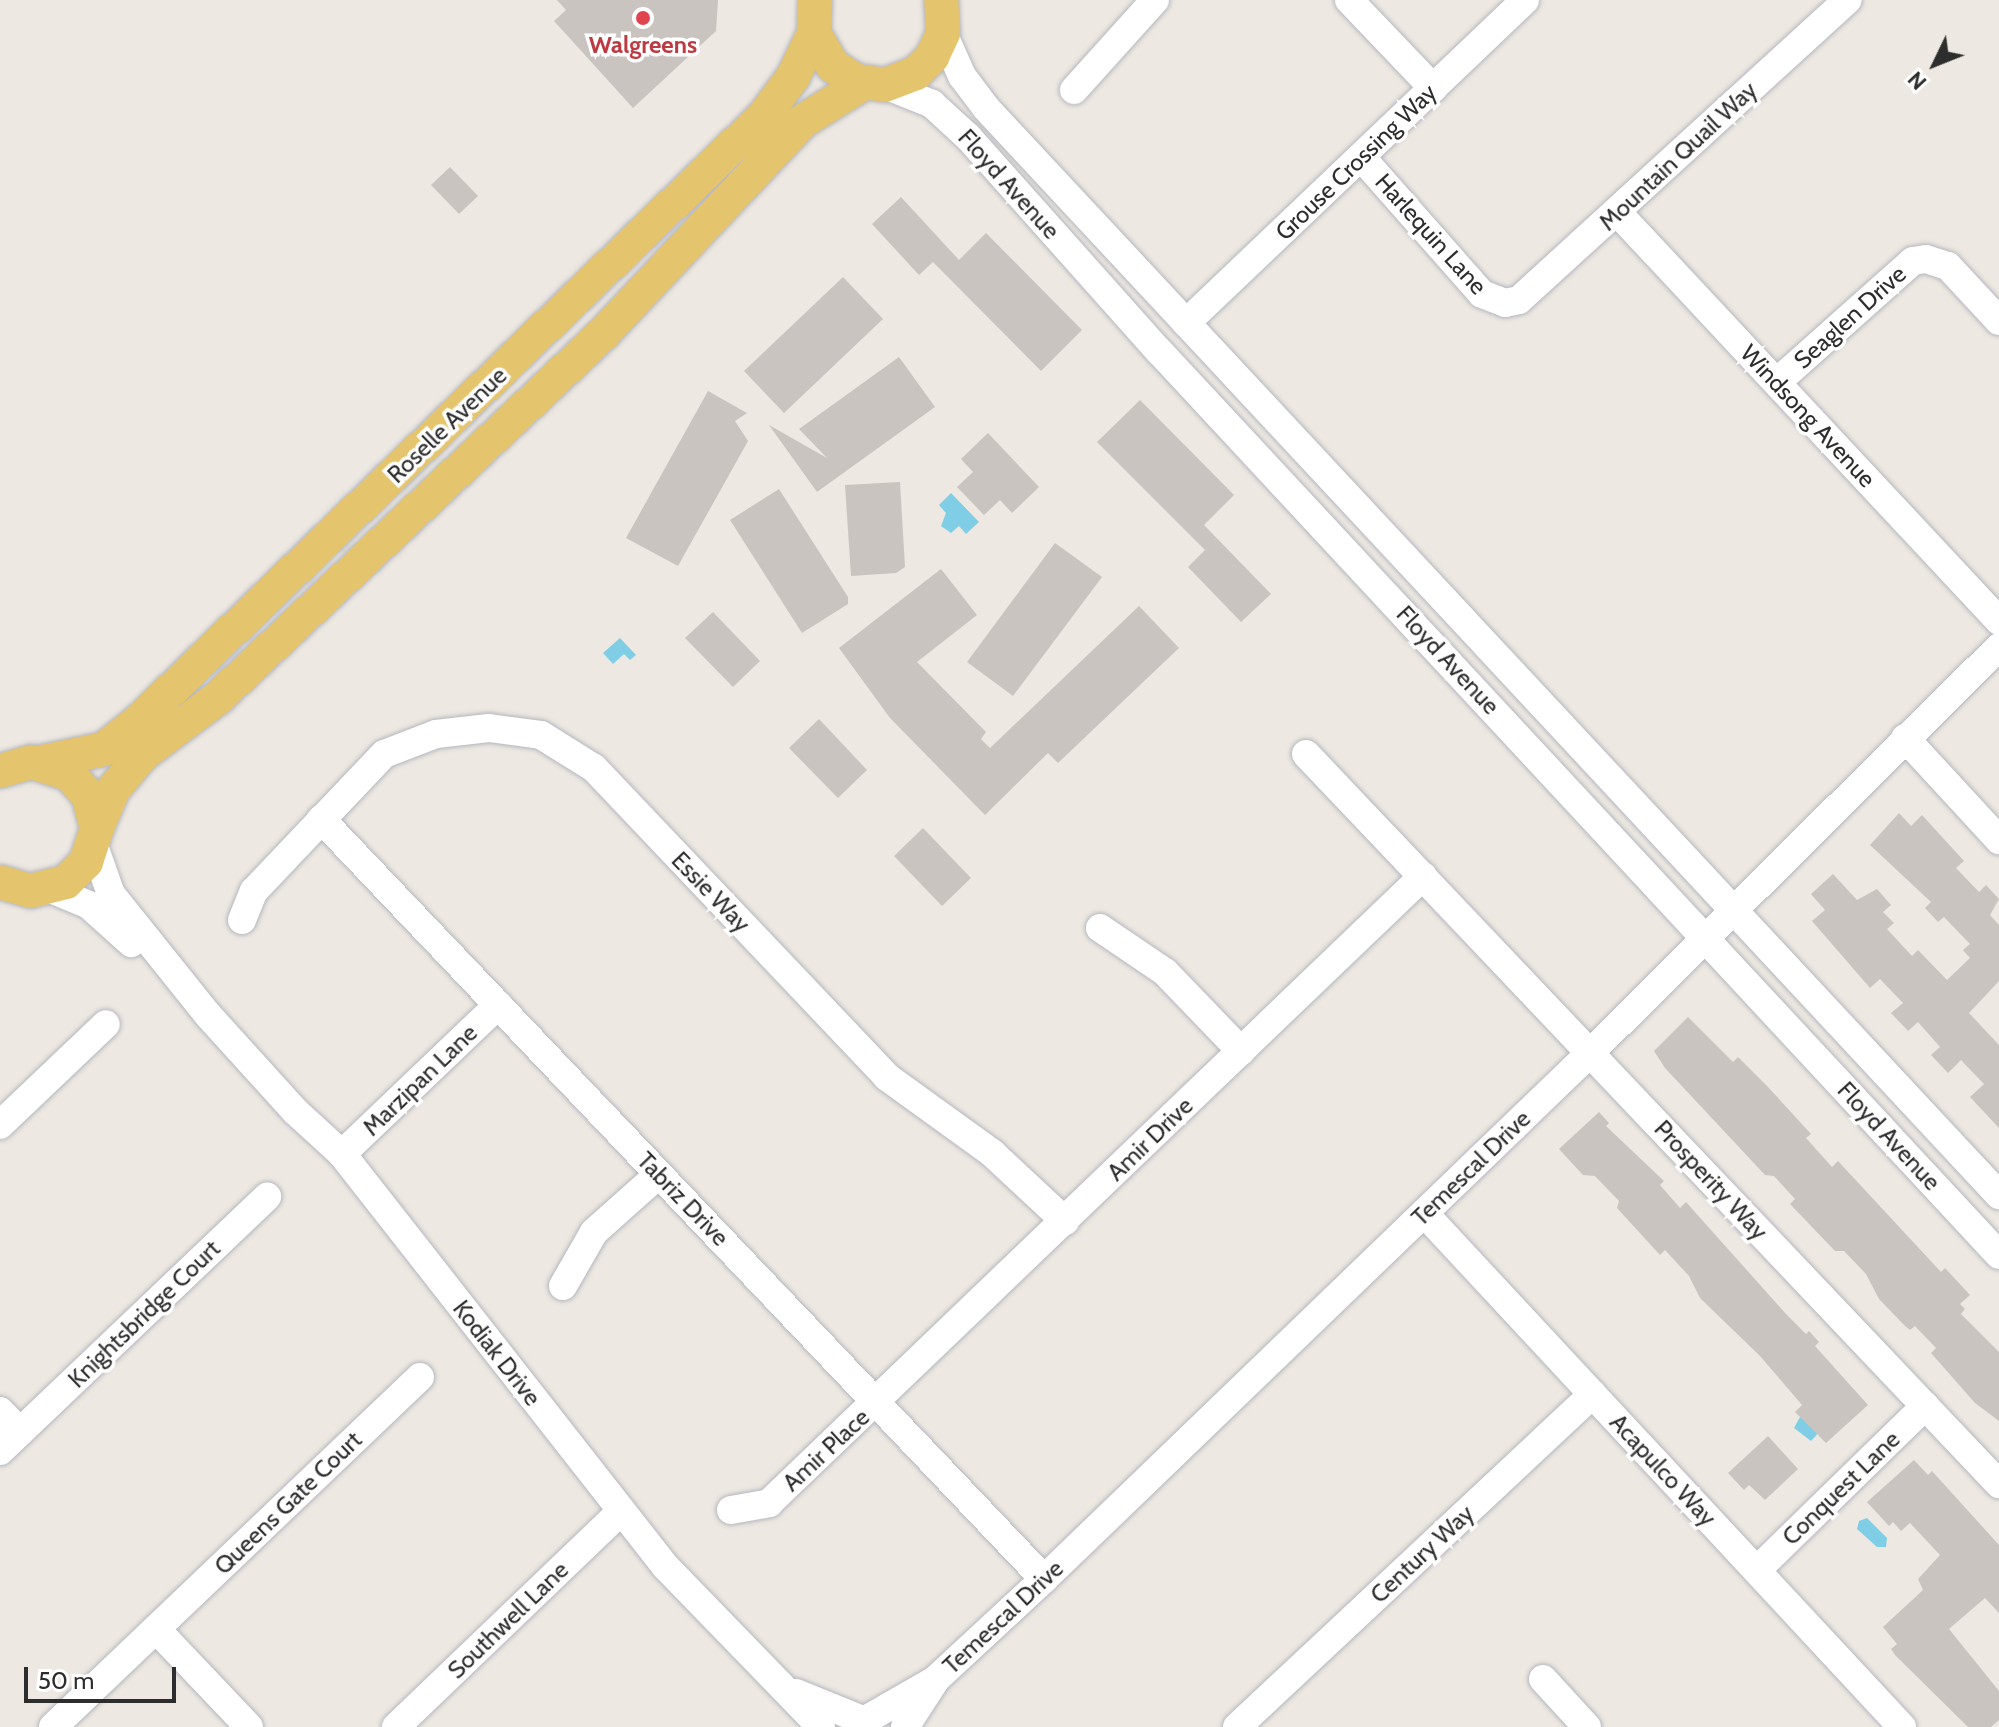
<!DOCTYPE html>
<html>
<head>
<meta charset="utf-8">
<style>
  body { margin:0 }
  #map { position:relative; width:1999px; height:1727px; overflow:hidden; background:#ede8e1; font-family:Cabin,sans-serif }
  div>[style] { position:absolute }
  .water>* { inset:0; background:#7fcee5 }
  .building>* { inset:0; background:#c9c4c0 }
  .roads { filter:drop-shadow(0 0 2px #b5b7bf) drop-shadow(0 0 2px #b5b7bf) }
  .minor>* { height:28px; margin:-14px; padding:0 14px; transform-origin:14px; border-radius:14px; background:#fff }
  .major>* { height:34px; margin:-17px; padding:0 17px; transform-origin:17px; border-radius:17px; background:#e5c46e }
  .dots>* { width:22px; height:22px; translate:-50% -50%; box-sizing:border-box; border:4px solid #fff; border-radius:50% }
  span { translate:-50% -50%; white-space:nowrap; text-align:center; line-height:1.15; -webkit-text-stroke:7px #fff; paint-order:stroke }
  .health-label { font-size:24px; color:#be3a42; font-weight:700 }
  .street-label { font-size:24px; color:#2d2d2d }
  .north { position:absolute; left:1895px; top:24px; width:80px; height:80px; -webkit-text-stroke:6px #fff; paint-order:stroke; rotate:227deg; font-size:22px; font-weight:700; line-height:32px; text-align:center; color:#2d2d2d }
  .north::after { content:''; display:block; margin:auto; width:28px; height:36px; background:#2d2d2d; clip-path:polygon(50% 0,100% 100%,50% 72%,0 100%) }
  .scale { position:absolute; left:24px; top:1667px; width:152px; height:36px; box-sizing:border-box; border:4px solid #2d2d2d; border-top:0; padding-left:10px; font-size:24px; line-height:28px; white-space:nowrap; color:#2d2d2d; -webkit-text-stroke:6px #fff; paint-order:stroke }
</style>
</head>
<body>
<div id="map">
  <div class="water">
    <i style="clip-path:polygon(951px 493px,979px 522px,966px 534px,959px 526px,951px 533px,941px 526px,946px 513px,939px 505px)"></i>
    <i style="clip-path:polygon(620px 638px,636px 655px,630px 660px,624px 654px,613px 664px,603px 653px)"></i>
    <i style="clip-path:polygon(1800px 1417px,1819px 1432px,1811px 1441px,1794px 1428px)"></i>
    <i style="clip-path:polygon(1867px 1518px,1887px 1538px,1886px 1547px,1877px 1547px,1857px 1529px,1859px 1521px)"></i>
  </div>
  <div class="building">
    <i style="clip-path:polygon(557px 0,718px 0,716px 31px,633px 108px,554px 21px,566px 10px)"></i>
    <i style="clip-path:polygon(450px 167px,478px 196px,459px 214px,431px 185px)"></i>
    <i style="clip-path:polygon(901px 197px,959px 260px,986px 233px,1082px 330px,1041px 371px,933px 262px,919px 275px,872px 224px)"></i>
    <i style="clip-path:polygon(843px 277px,883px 319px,784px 413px,744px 371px)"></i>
    <i style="clip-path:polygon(899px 357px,935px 407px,817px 492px,769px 425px,827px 458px,799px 429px)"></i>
    <i style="clip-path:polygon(708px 391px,747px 413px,735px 421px,748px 441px,678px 566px,626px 538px)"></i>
    <i style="clip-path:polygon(1140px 400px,1234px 495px,1204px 525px,1271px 594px,1241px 622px,1188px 567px,1205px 550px,1097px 442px)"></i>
    <i style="clip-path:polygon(988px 433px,1039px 487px,1012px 513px,1000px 500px,984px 515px,957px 487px,973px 472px,961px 459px)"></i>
    <i style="clip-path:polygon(900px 482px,905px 567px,896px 573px,851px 576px,845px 485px)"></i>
    <i style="clip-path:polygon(779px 489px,848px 597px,848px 604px,802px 633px,730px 520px)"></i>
    <i style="clip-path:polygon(1055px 543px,1102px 577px,1013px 696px,967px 662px)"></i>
    <i style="clip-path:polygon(941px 569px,977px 615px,917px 662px,986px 732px,981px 739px,990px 748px,1139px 606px,1179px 648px,1058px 763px,1048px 753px,985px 815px,890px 718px,839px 648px)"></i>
    <i style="clip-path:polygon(713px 612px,760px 661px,733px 687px,685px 638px)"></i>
    <i style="clip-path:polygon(819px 719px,867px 770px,838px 798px,789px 748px)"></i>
    <i style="clip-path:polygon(1899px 813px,1911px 826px,1922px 815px,1964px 861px,1956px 868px,1979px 892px,1986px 885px,1999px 899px,1990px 915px,1999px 925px,1999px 981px,1969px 1013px,1999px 1045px,1999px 1128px,1970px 1097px,1984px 1084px,1961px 1060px,1948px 1073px,1931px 1055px,1940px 1047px,1918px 1022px,1908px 1031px,1891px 1013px,1903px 1003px,1880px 979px,1870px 988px,1812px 921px,1825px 910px,1811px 894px,1833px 874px,1857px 900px,1877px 889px,1891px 905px,1883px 912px,1894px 923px,1887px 929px,1912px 956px,1918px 950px,1947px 980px,1970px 958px,1963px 950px,1970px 944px,1944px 917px,1938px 922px,1925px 908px,1931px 902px,1870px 845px)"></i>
    <i style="clip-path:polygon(923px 828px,971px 878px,942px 906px,894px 856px)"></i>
    <i style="clip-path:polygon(1688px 1017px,1733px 1062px,1738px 1057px,1768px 1087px,1811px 1134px,1806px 1138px,1832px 1167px,1838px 1161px,1941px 1272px,1945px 1268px,1970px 1295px,1960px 1304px,1965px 1309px,1961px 1314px,1999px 1352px,1999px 1421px,1975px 1403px,1931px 1353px,1936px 1348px,1915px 1326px,1910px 1330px,1905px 1326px,1879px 1299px,1866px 1274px,1844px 1251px,1835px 1251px,1790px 1204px,1795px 1199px,1774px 1176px,1765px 1175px,1665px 1068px,1654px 1051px)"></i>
    <i style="clip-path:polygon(1599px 1112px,1609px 1123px,1606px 1126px,1664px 1181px,1660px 1185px,1680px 1208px,1686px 1202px,1786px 1314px,1806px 1334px,1809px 1331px,1819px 1342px,1815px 1346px,1868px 1405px,1826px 1443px,1795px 1412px,1802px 1405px,1760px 1356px,1700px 1298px,1689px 1276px,1665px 1250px,1660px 1255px,1617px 1208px,1619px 1201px,1595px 1176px,1583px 1175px,1559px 1149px)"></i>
    <i style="clip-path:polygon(1768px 1436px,1798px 1469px,1765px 1500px,1749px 1485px,1744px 1490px,1728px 1473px)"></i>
    <i style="clip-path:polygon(1914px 1460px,1928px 1475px,1932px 1471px,1999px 1545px,1999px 1613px,1985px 1598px,1949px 1629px,1999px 1691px,1999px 1720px,1991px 1727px,1968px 1727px,1895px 1655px,1891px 1649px,1897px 1644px,1883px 1627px,1923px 1590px,1918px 1579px,1940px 1555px,1910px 1523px,1901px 1531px,1893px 1522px,1889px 1526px,1867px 1502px)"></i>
  </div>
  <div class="roads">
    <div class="minor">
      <i style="left:1349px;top:0;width:122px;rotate:46.3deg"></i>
      <i style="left:943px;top:33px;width:47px;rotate:66.2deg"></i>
      <i style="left:962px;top:76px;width:40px;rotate:53deg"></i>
      <i style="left:986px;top:108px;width:1486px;rotate:47.02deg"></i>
      <i style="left:885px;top:85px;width:51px;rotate:22deg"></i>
      <i style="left:932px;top:104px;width:49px;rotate:42.5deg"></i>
      <i style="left:968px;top:137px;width:287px;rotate:48.3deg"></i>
      <i style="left:1159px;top:351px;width:1234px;rotate:47.1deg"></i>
      <i style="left:1074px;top:90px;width:121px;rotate:-48deg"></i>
      <i style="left:1362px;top:158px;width:181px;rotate:48.6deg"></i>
      <i style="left:1482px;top:294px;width:25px;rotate:21deg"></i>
      <i style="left:1505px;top:303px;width:14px;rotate:-12deg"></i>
      <i style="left:1519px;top:300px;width:445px;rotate:-42.4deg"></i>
      <i style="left:1617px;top:212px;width:560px;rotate:46.95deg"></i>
      <i style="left:1186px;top:323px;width:468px;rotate:-43.6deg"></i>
      <i style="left:1777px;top:382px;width:182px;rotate:-41.7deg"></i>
      <i style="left:1913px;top:261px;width:13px;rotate:-9deg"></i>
      <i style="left:1926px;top:259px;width:23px;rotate:18deg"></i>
      <i style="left:1948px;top:266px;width:75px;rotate:47.2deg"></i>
      <i style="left:1905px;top:738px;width:139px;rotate:47.3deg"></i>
      <i style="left:1306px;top:754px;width:1007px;rotate:46.49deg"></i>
      <i style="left:321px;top:819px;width:1049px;rotate:46.43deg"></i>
      <i style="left:94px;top:846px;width:51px;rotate:70.5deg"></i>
      <i style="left:111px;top:894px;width:155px;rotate:51.3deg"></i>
      <i style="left:208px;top:1015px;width:130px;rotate:47.8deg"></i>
      <i style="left:295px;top:1111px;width:64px;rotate:42.5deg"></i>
      <i style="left:342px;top:1154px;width:524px;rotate:51.9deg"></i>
      <i style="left:665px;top:1566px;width:224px;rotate:45.9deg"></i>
      <i style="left:51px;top:889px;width:41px;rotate:22.8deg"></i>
      <i style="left:89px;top:905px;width:57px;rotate:42.1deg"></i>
      <i style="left:242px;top:920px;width:31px;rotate:-68deg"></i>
      <i style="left:254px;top:891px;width:189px;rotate:-46.5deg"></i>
      <i style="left:384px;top:754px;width:56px;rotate:-21deg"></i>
      <i style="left:436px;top:734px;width:53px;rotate:-6.5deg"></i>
      <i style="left:489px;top:728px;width:52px;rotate:7.7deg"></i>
      <i style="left:541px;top:735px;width:62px;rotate:31.9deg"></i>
      <i style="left:594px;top:768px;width:426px;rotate:46.5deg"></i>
      <i style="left:887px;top:1077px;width:130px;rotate:35.9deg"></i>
      <i style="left:992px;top:1153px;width:100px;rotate:43deg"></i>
      <i style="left:1100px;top:928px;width:78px;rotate:34.1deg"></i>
      <i style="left:1165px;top:972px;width:110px;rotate:46.1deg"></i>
      <i style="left:0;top:1125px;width:146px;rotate:-43.6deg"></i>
      <i style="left:342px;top:1154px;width:216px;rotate:-43.7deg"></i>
      <i style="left:1424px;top:1213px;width:702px;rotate:47.08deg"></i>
      <i style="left:563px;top:1286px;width:62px;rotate:-60.1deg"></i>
      <i style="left:594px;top:1232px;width:87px;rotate:-41.7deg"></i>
      <i style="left:0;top:1411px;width:29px;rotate:46deg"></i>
      <i style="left:0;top:1451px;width:369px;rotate:-43.6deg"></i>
      <i style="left:731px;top:1510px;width:39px;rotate:-10deg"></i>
      <i style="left:769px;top:1503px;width:906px;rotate:-43.79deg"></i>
      <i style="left:1757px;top:1570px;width:235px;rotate:-44.3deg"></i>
      <i style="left:156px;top:1629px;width:135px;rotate:46.5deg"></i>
      <i style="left:1543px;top:1679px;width:65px;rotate:47.5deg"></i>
      <i style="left:796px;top:1693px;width:69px;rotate:22.1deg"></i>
      <i style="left:869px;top:1718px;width:76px;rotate:-29.9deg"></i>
      <i style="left:935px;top:1680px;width:149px;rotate:-42.8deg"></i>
      <i style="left:1044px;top:1579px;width:758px;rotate:-43.93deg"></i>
      <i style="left:1590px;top:1053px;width:576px;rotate:-44.79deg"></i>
      <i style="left:53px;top:1727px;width:507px;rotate:-43.64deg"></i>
      <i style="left:396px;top:1727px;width:310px;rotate:-43.8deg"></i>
      <i style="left:905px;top:1727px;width:55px;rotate:-56.9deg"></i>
      <i style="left:1237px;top:1727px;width:487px;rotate:-43.1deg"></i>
    </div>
    <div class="major">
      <i style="left:815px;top:0;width:33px;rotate:92deg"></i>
      <i style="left:814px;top:33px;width:38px;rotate:60deg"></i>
      <i style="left:833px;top:66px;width:28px;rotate:32deg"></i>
      <i style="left:857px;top:81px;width:28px;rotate:8deg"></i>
      <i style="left:885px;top:85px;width:33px;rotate:-21deg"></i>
      <i style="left:916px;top:73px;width:23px;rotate:-45deg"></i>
      <i style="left:932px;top:57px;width:26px;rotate:-65deg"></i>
      <i style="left:943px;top:33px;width:33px;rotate:-93deg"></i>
      <i style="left:38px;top:763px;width:67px;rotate:-12deg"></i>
      <i style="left:104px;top:749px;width:46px;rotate:-38.9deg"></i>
      <i style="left:140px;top:720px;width:868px;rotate:-44.07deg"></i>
      <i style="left:764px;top:116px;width:49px;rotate:-53.4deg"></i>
      <i style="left:793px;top:77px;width:49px;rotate:-64.5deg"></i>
      <i style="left:0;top:771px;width:33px;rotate:-16deg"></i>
      <i style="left:32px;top:762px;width:39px;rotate:18deg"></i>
      <i style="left:69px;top:774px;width:28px;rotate:48deg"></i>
      <i style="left:88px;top:795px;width:34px;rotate:75deg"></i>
      <i style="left:97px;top:828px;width:36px;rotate:108deg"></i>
      <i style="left:86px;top:862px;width:28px;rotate:135deg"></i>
      <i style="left:66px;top:882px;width:36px;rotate:166deg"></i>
      <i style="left:31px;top:891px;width:32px;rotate:-164deg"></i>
      <i style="left:97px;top:828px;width:41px;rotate:-67.2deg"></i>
      <i style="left:113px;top:790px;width:45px;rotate:-50.4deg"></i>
      <i style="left:142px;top:755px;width:95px;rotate:-36.9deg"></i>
      <i style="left:218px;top:698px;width:530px;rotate:-43.39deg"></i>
      <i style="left:603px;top:334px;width:292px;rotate:-46.8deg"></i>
      <i style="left:803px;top:121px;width:72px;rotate:-31.9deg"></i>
    </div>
  </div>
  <div class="dots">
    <i style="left:643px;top:18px;background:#e0444e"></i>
  </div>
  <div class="health-label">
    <span style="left:643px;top:45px">Walgreens</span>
  </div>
  <div class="street-label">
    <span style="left:1678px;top:156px;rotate:-43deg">Mountain Quail Way</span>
    <span style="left:1356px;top:162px;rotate:-44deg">Grouse Crossing Way</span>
    <span style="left:1009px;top:184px;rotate:48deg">Floyd Avenue</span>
    <span style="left:1431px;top:234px;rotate:48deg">Harlequin Lane</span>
    <span style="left:1850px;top:317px;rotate:-42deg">Seaglen Drive</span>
    <span style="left:1808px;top:416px;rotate:47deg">Windsong Avenue</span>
    <span style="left:447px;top:425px;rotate:-44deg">Roselle Avenue</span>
    <span style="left:1448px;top:660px;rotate:47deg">Floyd Avenue</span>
    <span style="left:711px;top:892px;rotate:46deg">Essie Way</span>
    <span style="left:420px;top:1080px;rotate:-44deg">Marzipan Lane</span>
    <span style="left:1889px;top:1136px;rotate:47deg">Floyd Avenue</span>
    <span style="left:1150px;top:1139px;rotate:-44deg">Amir Drive</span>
    <span style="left:1471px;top:1168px;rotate:-44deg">Temescal Drive</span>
    <span style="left:1711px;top:1180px;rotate:47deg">Prosperity Way</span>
    <span style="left:683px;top:1199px;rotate:46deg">Tabriz Drive</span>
    <span style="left:144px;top:1314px;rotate:-44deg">Knightsbridge Court</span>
    <span style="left:497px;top:1353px;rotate:52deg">Kodiak Drive</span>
    <span style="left:826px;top:1450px;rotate:-43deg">Amir Place</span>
    <span style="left:1663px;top:1470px;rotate:47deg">Acapulco Way</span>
    <span style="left:1841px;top:1488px;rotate:-44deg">Conquest Lane</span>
    <span style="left:288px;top:1503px;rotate:-44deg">Queens Gate Court</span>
    <span style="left:1422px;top:1554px;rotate:-43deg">Century Way</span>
    <span style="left:1003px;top:1617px;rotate:-43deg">Temescal Drive</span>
    <span style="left:508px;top:1620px;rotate:-44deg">Southwell Lane</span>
  </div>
  <div class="north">N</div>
  <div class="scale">50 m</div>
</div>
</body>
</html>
